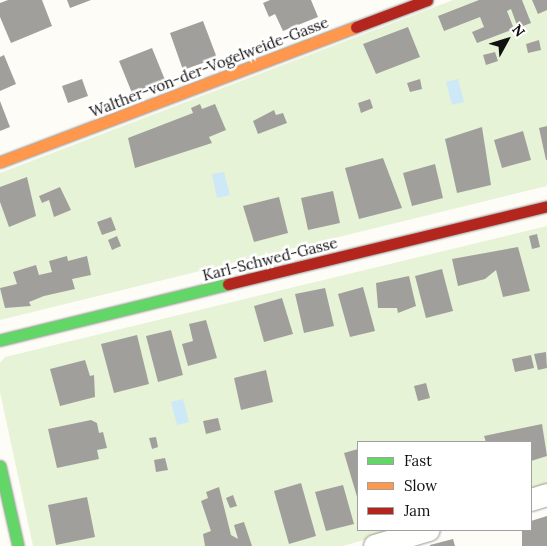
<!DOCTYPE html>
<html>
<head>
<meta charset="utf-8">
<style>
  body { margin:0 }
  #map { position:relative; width:547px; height:546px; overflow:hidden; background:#fdfcf7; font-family:Lora,serif }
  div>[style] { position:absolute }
  .green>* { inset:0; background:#e7f3d7 }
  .water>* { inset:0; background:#cde8f7 }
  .building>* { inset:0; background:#a19f9c }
  .roads { filter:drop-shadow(0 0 1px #979795) drop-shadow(0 0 1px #979795) }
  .street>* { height:22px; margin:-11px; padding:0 11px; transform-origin:11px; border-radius:11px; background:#fffffe }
  .fast>* { height:11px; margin:-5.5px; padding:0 5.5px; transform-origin:5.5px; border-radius:5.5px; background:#63d668 }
  .slow>* { height:11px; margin:-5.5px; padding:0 5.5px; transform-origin:5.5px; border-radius:5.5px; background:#ff974d }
  .jam>* { height:11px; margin:-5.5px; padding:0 5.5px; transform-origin:5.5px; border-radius:5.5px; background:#b3261e }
  span { translate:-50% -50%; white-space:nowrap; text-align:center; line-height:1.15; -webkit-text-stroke:5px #fff; paint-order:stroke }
  .street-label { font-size:15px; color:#111 }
  .legend { position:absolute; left:357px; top:441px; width:175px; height:90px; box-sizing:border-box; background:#fff; border:1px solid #a0a0a0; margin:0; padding:6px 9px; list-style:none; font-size:15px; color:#111 }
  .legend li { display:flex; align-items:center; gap:10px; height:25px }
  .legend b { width:25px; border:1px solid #a0a0a0 }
  .north { position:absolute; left:482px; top:15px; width:50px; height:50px; -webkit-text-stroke:4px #fff; paint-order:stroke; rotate:51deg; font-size:14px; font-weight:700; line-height:20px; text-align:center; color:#111 }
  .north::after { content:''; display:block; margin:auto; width:18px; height:22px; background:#111; clip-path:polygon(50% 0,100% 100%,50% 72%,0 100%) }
</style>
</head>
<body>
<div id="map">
  <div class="green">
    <i style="clip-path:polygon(453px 0,547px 0,547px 186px,0 320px,0 173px)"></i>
    <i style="clip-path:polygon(547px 226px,547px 486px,531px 491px,531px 442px,358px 442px,358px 530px,399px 530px,343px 546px,33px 546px,0 392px,0 363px,5px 357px)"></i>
  </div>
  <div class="water">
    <i style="clip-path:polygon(458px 79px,464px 102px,452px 105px,446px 82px)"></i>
    <i style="clip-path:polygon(224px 172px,230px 195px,217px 198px,212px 174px)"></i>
    <i style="clip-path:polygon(183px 399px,189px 422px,177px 425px,171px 402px)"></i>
  </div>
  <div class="building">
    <i style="clip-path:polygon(8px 0,42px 0,52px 26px,11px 43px,0 17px,0 3px)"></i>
    <i style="clip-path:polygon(67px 0,91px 0,70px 8px)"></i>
    <i style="clip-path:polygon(270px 0,311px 0,318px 17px,283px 31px,275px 14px,269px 17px,263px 3px)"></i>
    <i style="clip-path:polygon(479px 0,522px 0,531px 23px,518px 28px,511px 9px,507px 11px,514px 29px,477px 43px,472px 32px,484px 27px,480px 17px,444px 31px,438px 16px)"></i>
    <i style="clip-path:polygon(532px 0,547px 0,547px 10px,538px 14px)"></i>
    <i style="clip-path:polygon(203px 21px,217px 58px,183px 70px,170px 33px)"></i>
    <i style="clip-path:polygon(408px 27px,420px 57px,376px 74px,363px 44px)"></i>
    <i style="clip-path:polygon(539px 40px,541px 50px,528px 53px,526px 44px)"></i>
    <i style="clip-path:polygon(152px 48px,165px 80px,132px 93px,119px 61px)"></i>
    <i style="clip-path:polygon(495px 52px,498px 61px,486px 65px,483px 55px)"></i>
    <i style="clip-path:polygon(4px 55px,16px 84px,0 91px,0 57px)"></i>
    <i style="clip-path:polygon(82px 79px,88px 96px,68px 103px,62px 86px)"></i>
    <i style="clip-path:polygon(420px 79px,422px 89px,410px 92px,407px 83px)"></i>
    <i style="clip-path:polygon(370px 99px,373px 108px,361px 113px,358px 103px)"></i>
    <i style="clip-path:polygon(0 101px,10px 127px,0 131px)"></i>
    <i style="clip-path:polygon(200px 104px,202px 109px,215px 104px,226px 130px,209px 137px,212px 143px,135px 168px,128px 138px,193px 113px,191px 108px)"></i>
    <i style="clip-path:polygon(274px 110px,276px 115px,283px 113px,287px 123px,258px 134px,253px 121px)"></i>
    <i style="clip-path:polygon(547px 126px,547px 160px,546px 160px,539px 128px)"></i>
    <i style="clip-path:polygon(482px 127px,491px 185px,457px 193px,445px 139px)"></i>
    <i style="clip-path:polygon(523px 131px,531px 160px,502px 168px,494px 140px)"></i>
    <i style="clip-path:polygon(383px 158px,402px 208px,359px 219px,345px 168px)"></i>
    <i style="clip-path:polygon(435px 164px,443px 198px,412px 206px,403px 173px)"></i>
    <i style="clip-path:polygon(27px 177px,36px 216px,9px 227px,0 202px,0 187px)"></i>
    <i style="clip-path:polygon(60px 187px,71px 210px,54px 217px,49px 200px,42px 203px,39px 196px)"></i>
    <i style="clip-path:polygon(333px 191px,340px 223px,308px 230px,301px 198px)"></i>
    <i style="clip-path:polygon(279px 197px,288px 233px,254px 242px,243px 206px)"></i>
    <i style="clip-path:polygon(111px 217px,116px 230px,102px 235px,97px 222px)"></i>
    <i style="clip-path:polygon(537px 234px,540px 247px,532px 249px,529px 236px)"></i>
    <i style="clip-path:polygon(117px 236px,121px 246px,112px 250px,108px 240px)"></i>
    <i style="clip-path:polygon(518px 247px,530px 291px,503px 297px,496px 270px,485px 279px,458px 286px,452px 259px)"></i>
    <i style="clip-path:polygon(67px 256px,68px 261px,87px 256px,91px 275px,72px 279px,75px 289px,44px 296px,29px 302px,31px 306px,5px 308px,0 288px,17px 284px,13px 272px,36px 265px,39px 275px,52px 272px,49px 261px)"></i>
    <i style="clip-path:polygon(442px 269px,453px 311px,426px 318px,415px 276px)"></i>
    <i style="clip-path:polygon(409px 276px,416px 306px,398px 313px,397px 308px,378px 308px,376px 283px)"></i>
    <i style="clip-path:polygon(363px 287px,375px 331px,350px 337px,338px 294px)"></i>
    <i style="clip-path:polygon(325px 288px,334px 326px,304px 333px,295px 294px)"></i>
    <i style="clip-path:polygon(282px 298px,293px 334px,264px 342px,254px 306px)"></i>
    <i style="clip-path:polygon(206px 320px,217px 358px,188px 366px,182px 344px,193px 341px,189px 324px)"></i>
    <i style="clip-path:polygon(171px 330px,183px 375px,158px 382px,146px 336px)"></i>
    <i style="clip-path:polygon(137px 335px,149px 384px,114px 393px,101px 344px)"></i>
    <i style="clip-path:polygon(546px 352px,547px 368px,538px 370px,534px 354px)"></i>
    <i style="clip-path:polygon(531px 355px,534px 368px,515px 372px,512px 359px)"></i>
    <i style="clip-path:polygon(85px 360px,90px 376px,94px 375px,95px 397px,60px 406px,50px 369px)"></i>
    <i style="clip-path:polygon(266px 370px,273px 402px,241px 410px,234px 378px)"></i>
    <i style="clip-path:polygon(426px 383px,430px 398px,418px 401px,414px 386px)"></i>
    <i style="clip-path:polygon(218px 418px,221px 430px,206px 434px,203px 421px)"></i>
    <i style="clip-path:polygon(91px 420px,97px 423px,99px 433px,103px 432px,107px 448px,97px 450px,99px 459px,57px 468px,48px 429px)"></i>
    <i style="clip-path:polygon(542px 424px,547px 456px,531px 461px,531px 442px,486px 442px,484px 436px)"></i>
    <i style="clip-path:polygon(156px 437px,158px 447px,152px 449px,149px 438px)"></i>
    <i style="clip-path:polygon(358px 449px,358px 500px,344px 453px)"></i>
    <i style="clip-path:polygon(165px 458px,168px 470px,156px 472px,154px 460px)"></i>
    <i style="clip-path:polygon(301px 483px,316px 536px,289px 544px,274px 491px)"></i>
    <i style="clip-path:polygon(343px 485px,354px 524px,326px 531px,315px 492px)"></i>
    <i style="clip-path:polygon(219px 487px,231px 535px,238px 539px,234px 525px,244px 522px,252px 546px,205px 546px,203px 534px,211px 531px,201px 501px,208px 498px,206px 492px)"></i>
    <i style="clip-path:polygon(233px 495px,237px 506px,230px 508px,226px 498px)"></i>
    <i style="clip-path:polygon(87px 497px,95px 537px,56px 545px,48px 505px)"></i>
    <i style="clip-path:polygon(547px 516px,547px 546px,522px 546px,522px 530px,531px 530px,531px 521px)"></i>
    <i style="clip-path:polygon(453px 539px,455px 546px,430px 546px,430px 545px)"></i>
  </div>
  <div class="roads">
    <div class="street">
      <i style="left:531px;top:500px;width:17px;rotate:-17deg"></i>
      <i style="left:375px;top:546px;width:56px;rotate:-16.5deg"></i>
    </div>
    <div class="fast">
      <i style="left:0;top:340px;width:235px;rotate:-13.8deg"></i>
      <i style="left:0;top:466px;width:82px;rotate:77.3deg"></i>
    </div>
    <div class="slow">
      <i style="left:0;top:162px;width:381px;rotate:-20.8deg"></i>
    </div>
    <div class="jam">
      <i style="left:356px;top:27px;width:76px;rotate:-20.8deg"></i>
      <i style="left:228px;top:284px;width:328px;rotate:-13.7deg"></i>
    </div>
  </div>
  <div class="street-label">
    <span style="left:209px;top:67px;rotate:-21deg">Walther-von-der-Vogelweide-Gasse</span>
    <span style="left:270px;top:259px;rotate:-14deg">Karl-Schwed-Gasse</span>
  </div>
  <ul class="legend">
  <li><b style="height:6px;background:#63d668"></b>Fast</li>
  <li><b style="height:6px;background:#ff974d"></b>Slow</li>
  <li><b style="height:6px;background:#b3261e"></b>Jam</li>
  </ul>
  <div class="north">N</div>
</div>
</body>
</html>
